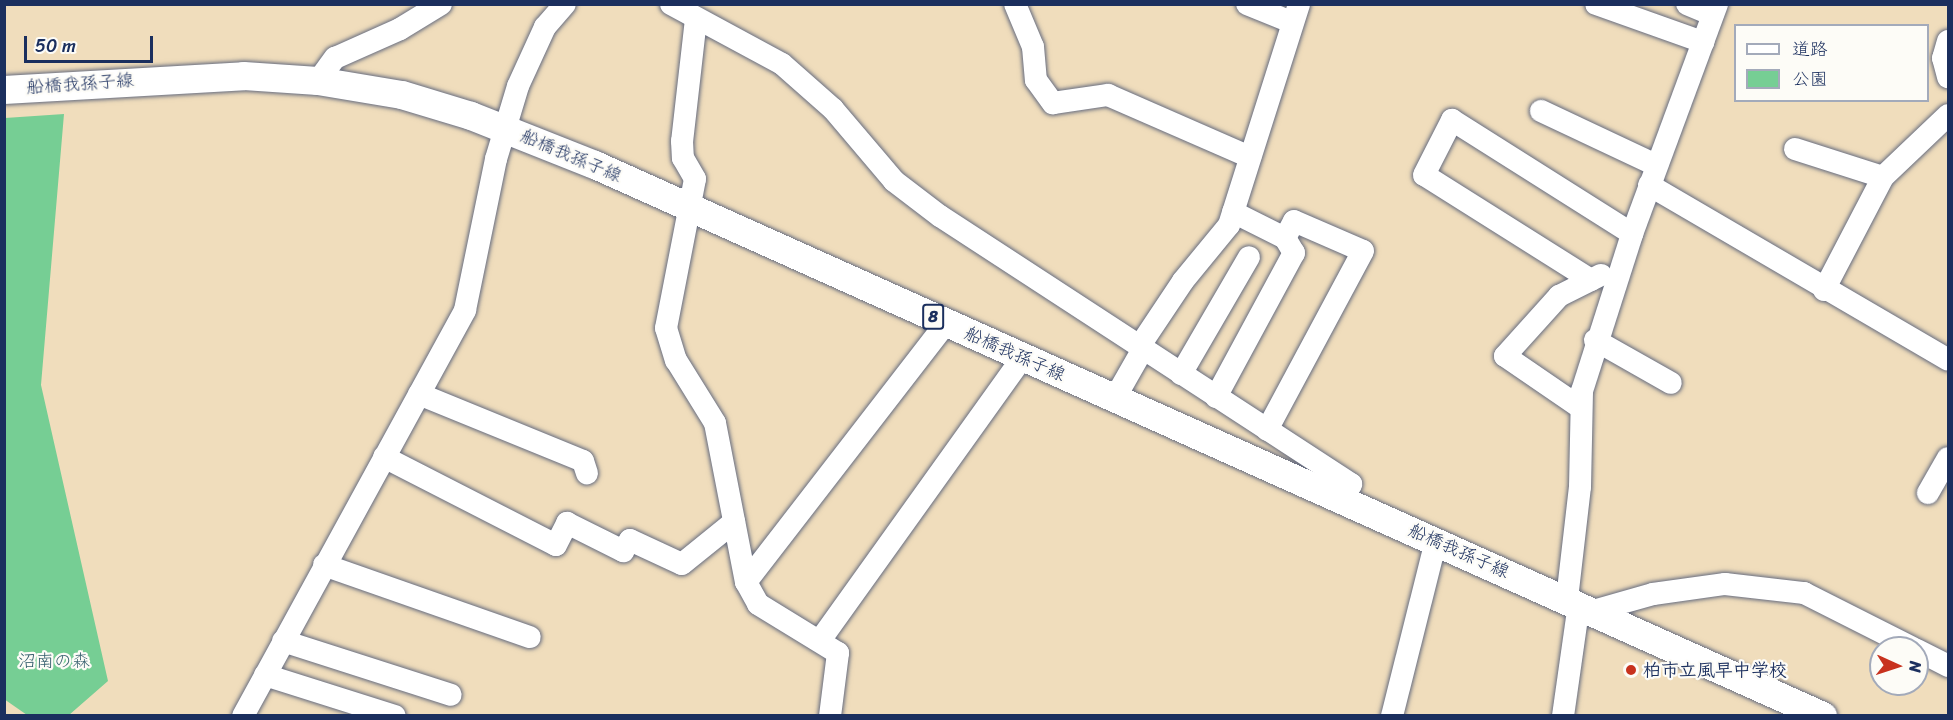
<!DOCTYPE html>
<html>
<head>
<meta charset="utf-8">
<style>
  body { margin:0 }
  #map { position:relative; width:1953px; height:720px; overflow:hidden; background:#f0ddbc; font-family:Sriracha,"Klee One",sans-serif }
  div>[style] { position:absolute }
  .green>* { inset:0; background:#76ce94 }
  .roads { filter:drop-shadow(0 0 2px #666c7f) drop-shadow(0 0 2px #666c7f) }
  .minor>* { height:22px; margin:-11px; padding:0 11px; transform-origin:11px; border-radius:11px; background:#fff }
  .major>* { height:28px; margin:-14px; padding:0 14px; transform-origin:14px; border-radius:14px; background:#fff }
  .dots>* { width:16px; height:16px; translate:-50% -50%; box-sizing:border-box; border:3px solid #fdfcf7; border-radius:50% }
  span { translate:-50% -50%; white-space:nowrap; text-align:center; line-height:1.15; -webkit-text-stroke:4.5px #fdfcf7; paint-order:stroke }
  .shield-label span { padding:2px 4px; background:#fdfcf7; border:2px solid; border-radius:4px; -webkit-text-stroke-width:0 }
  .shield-label { font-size:16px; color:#1b2f5e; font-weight:700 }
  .street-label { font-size:18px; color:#1b2f5e }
  .park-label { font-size:18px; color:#365f6e }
  .poi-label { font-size:18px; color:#1b2f5e; font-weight:700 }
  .left { translate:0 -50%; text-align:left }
  .frame { position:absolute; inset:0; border:6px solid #1b2f5e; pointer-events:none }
  .legend { position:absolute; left:1734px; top:24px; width:195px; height:78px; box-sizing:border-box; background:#fdfcf7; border:2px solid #a3aaba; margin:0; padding:8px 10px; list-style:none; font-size:18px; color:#1b2f5e }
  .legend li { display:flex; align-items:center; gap:12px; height:30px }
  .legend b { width:30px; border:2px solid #a3aaba }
  .north { position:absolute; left:1869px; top:636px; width:60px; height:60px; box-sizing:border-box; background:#fdfcf7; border:2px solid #a3aaba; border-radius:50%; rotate:93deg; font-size:16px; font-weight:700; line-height:24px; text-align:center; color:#1b2f5e }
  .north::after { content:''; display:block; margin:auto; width:21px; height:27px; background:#c8321e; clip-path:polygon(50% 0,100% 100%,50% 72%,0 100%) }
  .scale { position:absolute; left:24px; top:36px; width:129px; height:27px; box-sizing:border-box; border:3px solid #1b2f5e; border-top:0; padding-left:8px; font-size:18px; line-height:21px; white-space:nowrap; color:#1b2f5e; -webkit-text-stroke:4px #fdfcf7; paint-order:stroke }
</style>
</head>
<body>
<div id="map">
  <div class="green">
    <i style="clip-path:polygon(64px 114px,41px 385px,108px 681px,69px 715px,27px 715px,4px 699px,5px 118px)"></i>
  </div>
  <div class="roads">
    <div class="minor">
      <i style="left:671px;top:4px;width:126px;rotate:28.4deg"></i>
      <i style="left:782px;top:64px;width:68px;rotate:41.4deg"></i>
      <i style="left:833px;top:109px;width:94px;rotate:49.7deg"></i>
      <i style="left:894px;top:181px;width:58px;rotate:37.3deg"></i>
      <i style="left:940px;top:216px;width:491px;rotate:33.1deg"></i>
      <i style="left:1351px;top:484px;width:18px;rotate:117deg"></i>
      <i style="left:1015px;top:4px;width:47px;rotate:67.3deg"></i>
      <i style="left:1033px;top:47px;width:33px;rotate:85deg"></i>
      <i style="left:1036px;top:80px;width:29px;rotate:54deg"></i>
      <i style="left:1053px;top:103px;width:56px;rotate:-8.3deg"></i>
      <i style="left:1108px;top:95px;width:155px;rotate:23.6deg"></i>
      <i style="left:1247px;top:4px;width:48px;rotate:22.2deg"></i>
      <i style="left:1596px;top:4px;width:114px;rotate:19.6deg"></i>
      <i style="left:1687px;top:4px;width:28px;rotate:23deg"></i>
      <i style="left:696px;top:19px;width:123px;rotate:96.5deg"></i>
      <i style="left:682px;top:141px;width:17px;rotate:87deg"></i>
      <i style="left:683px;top:158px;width:24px;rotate:60deg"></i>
      <i style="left:695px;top:179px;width:152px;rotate:101deg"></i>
      <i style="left:666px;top:328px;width:34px;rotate:73deg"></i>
      <i style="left:676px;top:360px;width:74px;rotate:58.2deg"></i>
      <i style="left:715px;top:423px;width:162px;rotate:79deg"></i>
      <i style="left:746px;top:582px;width:25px;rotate:61deg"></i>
      <i style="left:758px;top:604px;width:94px;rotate:31.5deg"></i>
      <i style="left:838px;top:653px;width:64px;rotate:97.2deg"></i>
      <i style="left:1948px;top:41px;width:18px;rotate:106deg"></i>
      <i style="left:1943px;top:58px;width:20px;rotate:75deg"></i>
      <i style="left:318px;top:81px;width:29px;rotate:-54deg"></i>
      <i style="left:335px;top:58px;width:71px;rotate:-24deg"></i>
      <i style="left:400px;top:29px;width:48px;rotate:-31.4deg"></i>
      <i style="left:1541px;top:111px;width:127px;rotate:25.2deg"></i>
      <i style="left:1795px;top:149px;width:92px;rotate:17.7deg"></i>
      <i style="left:1649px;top:185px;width:346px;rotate:30.3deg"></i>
      <i style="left:1233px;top:212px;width:58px;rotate:26.6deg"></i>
      <i style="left:1285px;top:238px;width:19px;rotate:-62deg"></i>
      <i style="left:1294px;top:221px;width:75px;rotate:23.5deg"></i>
      <i style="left:1363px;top:251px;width:203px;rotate:118.2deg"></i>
      <i style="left:1591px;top:280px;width:197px;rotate:-147.8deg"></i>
      <i style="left:1424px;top:175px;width:62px;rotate:-63deg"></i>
      <i style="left:1452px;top:120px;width:213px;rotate:32.3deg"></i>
      <i style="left:1824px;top:290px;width:127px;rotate:-62.4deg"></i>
      <i style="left:1883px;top:177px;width:90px;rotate:-43.6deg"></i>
      <i style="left:1595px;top:340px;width:87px;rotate:29.5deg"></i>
      <i style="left:1139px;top:347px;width:79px;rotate:-56.3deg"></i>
      <i style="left:1183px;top:281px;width:72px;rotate:-50.6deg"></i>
      <i style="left:1229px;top:225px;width:232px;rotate:-72.4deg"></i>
      <i style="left:1181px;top:374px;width:135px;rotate:-59.8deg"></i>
      <i style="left:419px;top:394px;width:177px;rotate:22.2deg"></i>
      <i style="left:583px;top:461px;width:13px;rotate:72deg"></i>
      <i style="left:1216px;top:397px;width:164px;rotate:-61.6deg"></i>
      <i style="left:1294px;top:253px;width:17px;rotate:-121deg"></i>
      <i style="left:1115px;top:398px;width:56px;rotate:-60.3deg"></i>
      <i style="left:1581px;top:408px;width:92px;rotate:-145.6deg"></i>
      <i style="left:1505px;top:356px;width:81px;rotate:-48deg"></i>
      <i style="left:1559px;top:296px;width:47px;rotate:-26.6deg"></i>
      <i style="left:384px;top:457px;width:193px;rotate:27.1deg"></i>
      <i style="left:556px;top:545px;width:25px;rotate:-63deg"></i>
      <i style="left:567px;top:523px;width:63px;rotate:26.6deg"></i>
      <i style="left:623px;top:551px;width:13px;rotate:-58deg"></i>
      <i style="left:630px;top:540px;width:57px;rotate:24.8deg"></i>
      <i style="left:682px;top:564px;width:67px;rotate:-38.9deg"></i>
      <i style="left:1928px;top:493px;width:40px;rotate:-60.3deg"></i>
      <i style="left:324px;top:565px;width:218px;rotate:19.3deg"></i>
      <i style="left:746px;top:582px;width:327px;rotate:-52.3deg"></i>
      <i style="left:1567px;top:599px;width:113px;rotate:-83.4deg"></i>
      <i style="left:1580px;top:487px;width:96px;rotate:-88.8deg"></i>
      <i style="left:1582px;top:391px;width:165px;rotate:-72.3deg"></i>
      <i style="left:1632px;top:234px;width:245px;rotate:-69.7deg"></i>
      <i style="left:1593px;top:611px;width:62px;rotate:-15.8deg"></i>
      <i style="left:1653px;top:594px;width:73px;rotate:-7.9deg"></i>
      <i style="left:1725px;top:584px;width:80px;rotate:6.5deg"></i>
      <i style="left:1804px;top:593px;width:122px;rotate:26.8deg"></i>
      <i style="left:821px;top:639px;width:347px;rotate:-54.4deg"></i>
      <i style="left:283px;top:641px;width:176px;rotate:17.8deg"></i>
      <i style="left:1917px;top:650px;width:35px;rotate:27deg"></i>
      <i style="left:265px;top:675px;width:136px;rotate:17.5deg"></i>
      <i style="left:243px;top:716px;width:463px;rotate:-61.3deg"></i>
      <i style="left:465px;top:310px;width:154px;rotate:-78.4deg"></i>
      <i style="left:496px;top:159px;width:76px;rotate:-73.2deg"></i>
      <i style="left:518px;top:86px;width:65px;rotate:-65.4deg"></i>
      <i style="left:545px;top:27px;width:30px;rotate:-49deg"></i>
      <i style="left:1392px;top:716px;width:180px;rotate:-75.9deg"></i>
      <i style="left:1563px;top:716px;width:113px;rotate:-81.9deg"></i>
    </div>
    <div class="major">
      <i style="left:4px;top:90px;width:240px;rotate:-3.3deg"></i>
      <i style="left:244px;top:76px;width:74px;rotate:3.9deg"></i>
      <i style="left:318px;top:81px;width:85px;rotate:9.5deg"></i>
      <i style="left:402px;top:95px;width:72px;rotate:16.9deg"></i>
      <i style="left:471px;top:116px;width:133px;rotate:21.6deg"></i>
      <i style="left:595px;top:165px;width:1346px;rotate:24.17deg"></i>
    </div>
  </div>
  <div class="dots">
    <i style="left:1631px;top:670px;background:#c8321e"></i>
  </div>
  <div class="shield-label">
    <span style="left:933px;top:317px">8</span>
  </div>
  <div class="street-label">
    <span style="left:80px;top:84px;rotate:-4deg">船橋我孫子線</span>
    <span style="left:571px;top:156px;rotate:23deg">船橋我孫子線</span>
    <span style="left:1015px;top:354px;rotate:24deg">船橋我孫子線</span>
    <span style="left:1459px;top:551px;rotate:24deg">船橋我孫子線</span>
  </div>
  <div class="park-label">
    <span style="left:54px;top:661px">沼南の森</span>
  </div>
  <div class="poi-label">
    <span class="left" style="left:1643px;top:670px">柏市立風早中学校</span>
  </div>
  <div class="frame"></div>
  <ul class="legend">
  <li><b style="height:8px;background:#fff"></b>道路</li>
  <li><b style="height:16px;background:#76ce94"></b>公園</li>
  </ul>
  <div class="north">N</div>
  <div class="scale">50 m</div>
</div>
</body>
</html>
